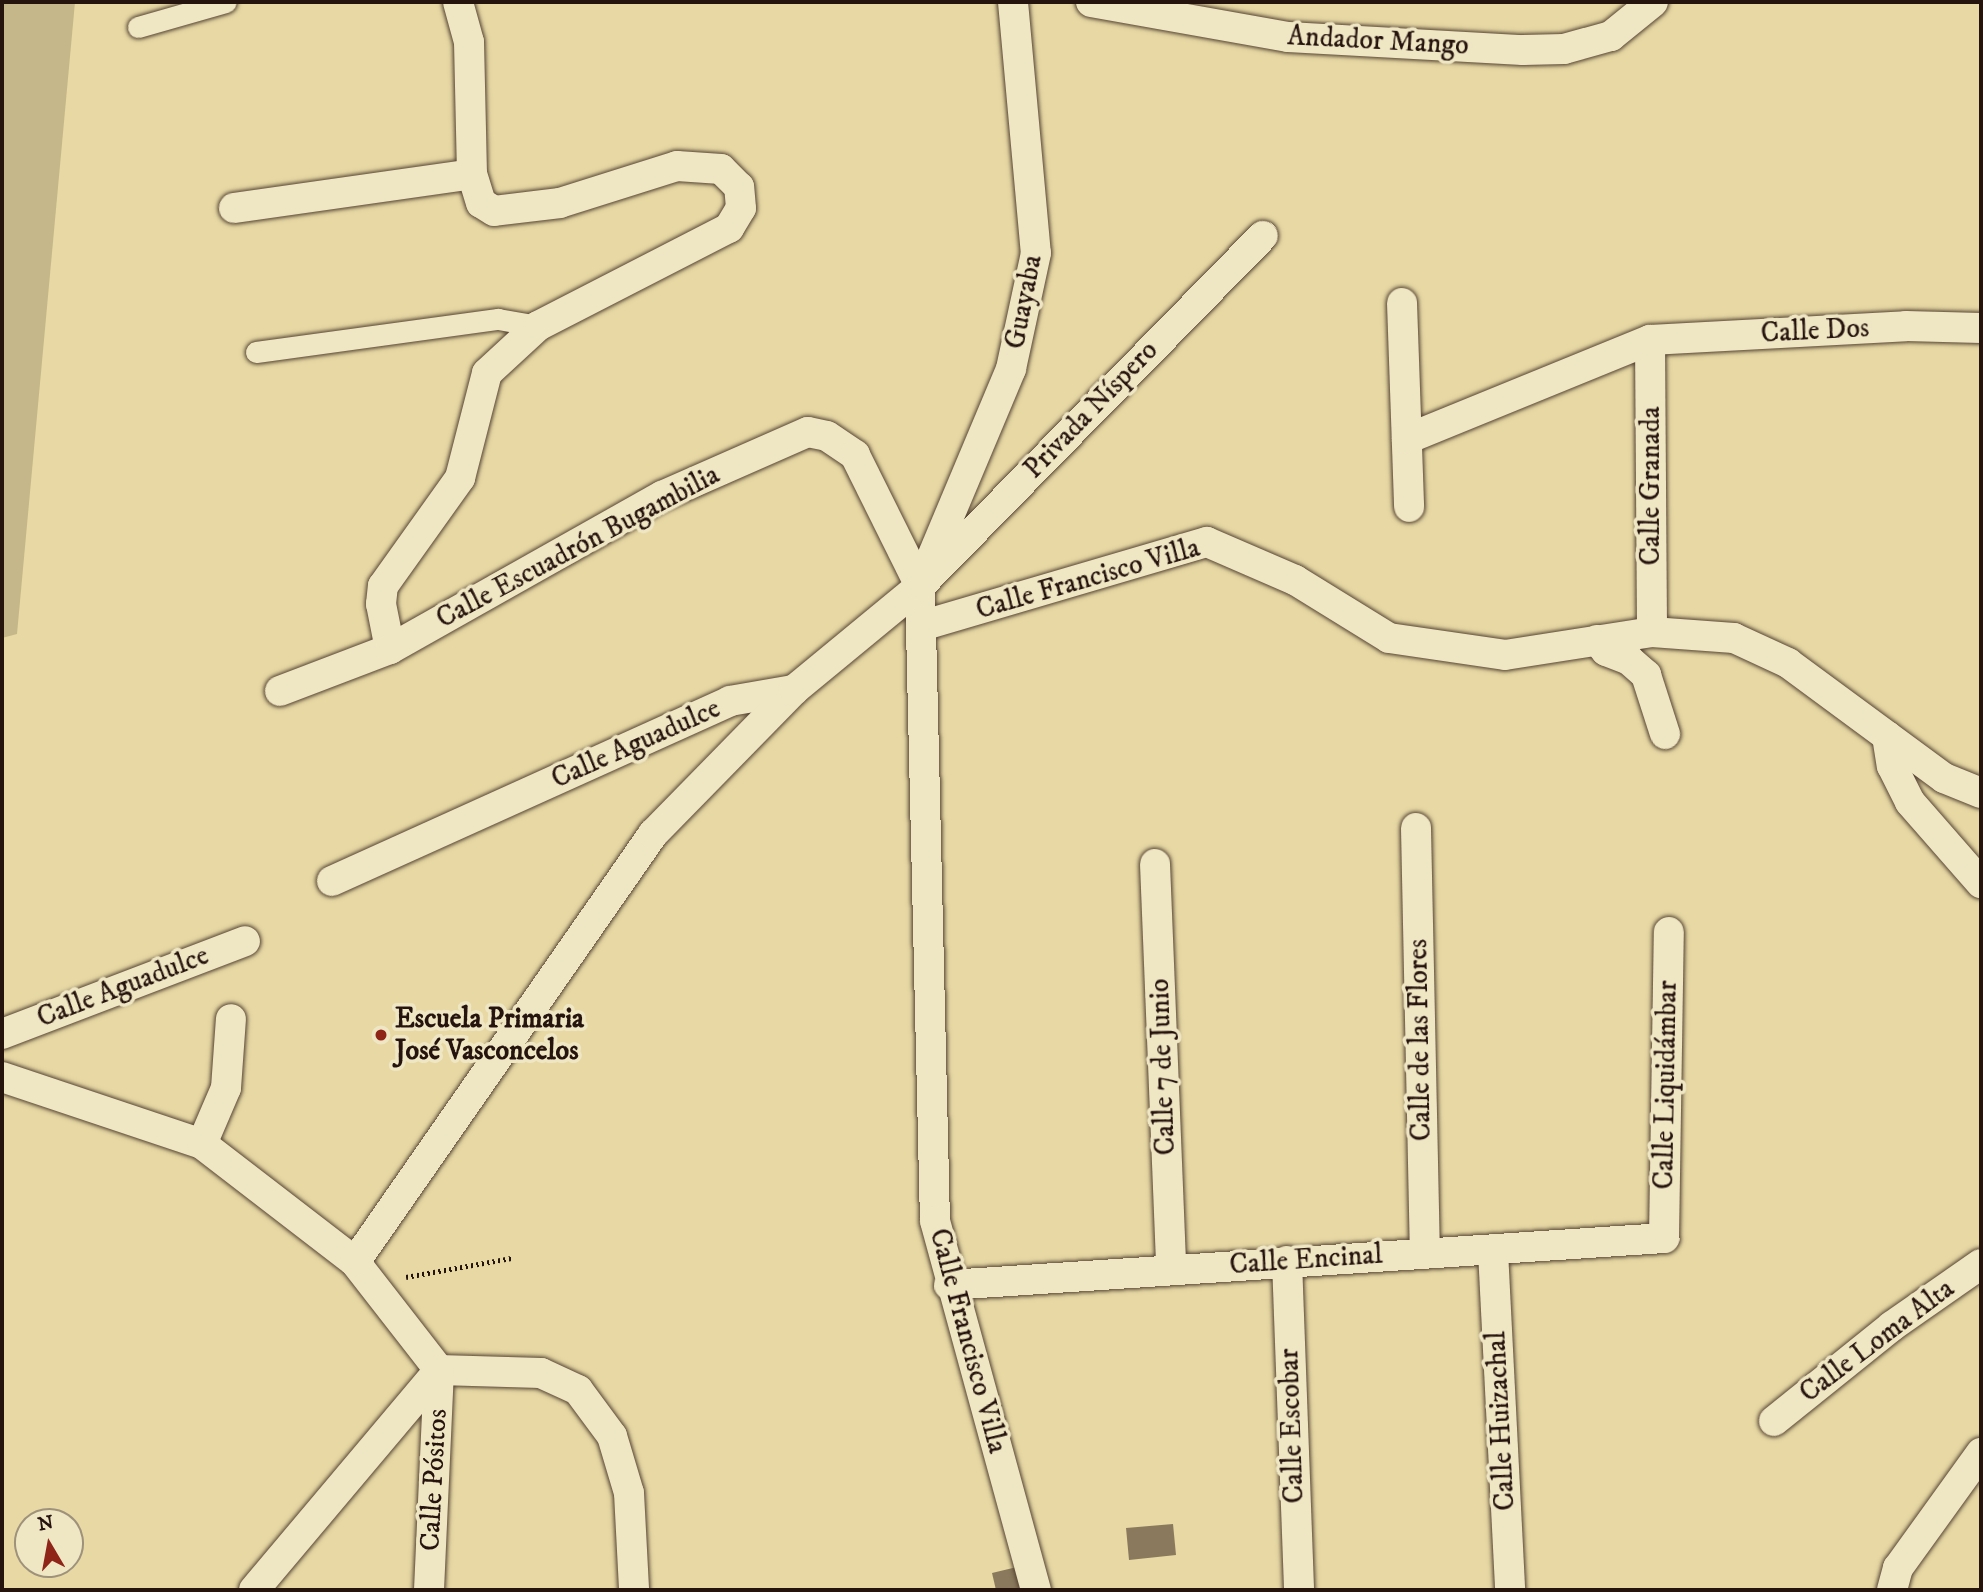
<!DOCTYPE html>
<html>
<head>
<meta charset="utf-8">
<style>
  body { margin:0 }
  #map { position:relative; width:1983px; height:1592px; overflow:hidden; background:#e7d8a4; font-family:"IM FELL DW Pica",serif }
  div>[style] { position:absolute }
  .green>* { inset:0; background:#c6b78a }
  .building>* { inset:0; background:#8a795c }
  .path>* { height:4.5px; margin-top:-2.25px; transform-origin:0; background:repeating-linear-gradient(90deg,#25130d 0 2px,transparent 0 5.5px) }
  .roads { filter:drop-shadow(0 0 2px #564433) drop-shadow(0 0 2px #564433) }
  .pedestrian>* { height:21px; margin:-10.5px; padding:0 10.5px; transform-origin:10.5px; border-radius:10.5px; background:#efe6c4 }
  .minor>* { height:30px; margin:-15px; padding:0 15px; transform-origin:15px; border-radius:15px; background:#efe6c4 }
  .dots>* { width:19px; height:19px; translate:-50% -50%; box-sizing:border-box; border:4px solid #efe6c4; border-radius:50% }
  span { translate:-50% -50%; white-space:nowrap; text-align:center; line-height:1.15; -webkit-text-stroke:7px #efe6c4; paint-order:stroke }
  .street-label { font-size:28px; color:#25130d }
  .poi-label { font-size:28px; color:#25130d; font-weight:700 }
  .left { translate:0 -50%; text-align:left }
  .frame { position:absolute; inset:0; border:4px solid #25130d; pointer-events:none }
  .north { position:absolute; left:14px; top:1508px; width:70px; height:70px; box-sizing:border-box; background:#efe6c4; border:2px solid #9e927b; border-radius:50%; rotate:350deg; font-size:19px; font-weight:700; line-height:28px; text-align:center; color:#25130d }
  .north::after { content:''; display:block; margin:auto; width:24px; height:32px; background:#8f2418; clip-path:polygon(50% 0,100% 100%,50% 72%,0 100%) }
</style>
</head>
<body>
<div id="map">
  <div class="green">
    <i style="clip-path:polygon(2px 2px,75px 2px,17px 634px,2px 638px)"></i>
  </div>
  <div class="building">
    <i style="clip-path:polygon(1173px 1524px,1176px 1555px,1129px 1560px,1126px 1528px)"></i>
    <i style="clip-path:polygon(1017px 1567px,1023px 1590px,996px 1590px,992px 1573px)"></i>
  </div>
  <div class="path">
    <i style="left:406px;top:1277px;width:108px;rotate:-10.2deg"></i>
  </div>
  <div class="roads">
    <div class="pedestrian">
      <i style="left:138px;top:27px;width:91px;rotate:-15.9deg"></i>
      <i style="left:256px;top:352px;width:244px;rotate:-7.8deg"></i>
      <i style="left:498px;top:319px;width:41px;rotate:9.9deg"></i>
    </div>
    <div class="minor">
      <i style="left:1013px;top:2px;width:252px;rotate:84.8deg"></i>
      <i style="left:1036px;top:253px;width:119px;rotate:102.2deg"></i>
      <i style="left:1011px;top:369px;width:235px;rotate:112.8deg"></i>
      <i style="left:920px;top:586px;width:635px;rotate:88.65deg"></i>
      <i style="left:935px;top:1221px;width:383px;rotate:74.7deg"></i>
      <i style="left:1091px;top:2px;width:200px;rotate:10.1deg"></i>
      <i style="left:1288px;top:37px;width:235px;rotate:3.2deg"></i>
      <i style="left:1523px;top:50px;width:41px;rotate:-1.4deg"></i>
      <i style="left:1564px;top:49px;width:49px;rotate:-15.5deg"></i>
      <i style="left:1611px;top:36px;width:54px;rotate:-39deg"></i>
      <i style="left:234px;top:208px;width:240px;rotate:-8.1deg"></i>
      <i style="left:1402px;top:303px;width:204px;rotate:88deg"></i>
      <i style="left:1650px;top:340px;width:292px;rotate:89.6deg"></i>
      <i style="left:1407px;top:439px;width:262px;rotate:-22.2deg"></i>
      <i style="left:1650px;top:340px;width:256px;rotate:-3.1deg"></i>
      <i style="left:1906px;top:326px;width:75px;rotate:1.5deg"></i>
      <i style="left:921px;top:626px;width:298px;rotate:-16.4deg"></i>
      <i style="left:1207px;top:542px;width:96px;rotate:23.4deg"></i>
      <i style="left:1295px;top:580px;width:110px;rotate:31.7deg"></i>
      <i style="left:1389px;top:638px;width:117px;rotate:8.3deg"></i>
      <i style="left:1505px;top:655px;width:149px;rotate:-8.9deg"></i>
      <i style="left:1652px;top:632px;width:82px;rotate:4.2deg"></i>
      <i style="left:1734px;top:638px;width:60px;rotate:24.8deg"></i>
      <i style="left:1788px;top:663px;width:194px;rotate:36.4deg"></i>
      <i style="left:1944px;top:778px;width:40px;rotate:22deg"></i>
      <i style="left:1597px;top:640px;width:14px;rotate:51deg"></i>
      <i style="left:1606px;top:651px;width:25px;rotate:21deg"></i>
      <i style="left:1629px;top:660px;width:23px;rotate:41deg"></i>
      <i style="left:1646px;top:675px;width:62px;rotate:72.1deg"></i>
      <i style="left:390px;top:649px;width:46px;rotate:-101.3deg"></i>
      <i style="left:381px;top:604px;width:18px;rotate:-84deg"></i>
      <i style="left:383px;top:586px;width:133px;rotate:-54.5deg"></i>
      <i style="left:460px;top:478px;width:108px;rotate:-75.6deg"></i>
      <i style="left:487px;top:373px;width:69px;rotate:-42.7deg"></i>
      <i style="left:538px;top:326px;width:215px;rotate:-27.2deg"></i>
      <i style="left:729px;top:228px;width:23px;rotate:-59deg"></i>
      <i style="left:741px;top:208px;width:21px;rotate:-95deg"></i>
      <i style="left:739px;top:187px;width:25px;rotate:-135deg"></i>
      <i style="left:721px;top:169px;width:44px;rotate:-176.1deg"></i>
      <i style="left:677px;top:166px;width:123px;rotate:162.5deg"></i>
      <i style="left:560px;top:203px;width:66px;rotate:173.1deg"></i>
      <i style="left:494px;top:211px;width:15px;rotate:-148deg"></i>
      <i style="left:481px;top:203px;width:30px;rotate:-107deg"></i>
      <i style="left:472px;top:174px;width:132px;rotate:-91.3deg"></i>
      <i style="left:469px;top:42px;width:41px;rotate:-105.4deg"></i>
      <i style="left:280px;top:691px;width:118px;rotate:-20.9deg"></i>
      <i style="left:390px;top:649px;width:312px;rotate:-29.4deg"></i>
      <i style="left:662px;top:496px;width:159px;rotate:-23.7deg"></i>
      <i style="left:808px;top:432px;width:19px;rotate:12deg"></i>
      <i style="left:827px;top:436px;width:34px;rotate:34deg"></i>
      <i style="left:855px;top:455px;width:146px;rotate:63.6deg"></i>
      <i style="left:1887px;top:736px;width:30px;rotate:81deg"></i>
      <i style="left:1892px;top:766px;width:40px;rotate:63.4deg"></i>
      <i style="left:1910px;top:802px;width:108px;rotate:48.8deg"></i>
      <i style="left:1416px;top:828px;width:425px;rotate:88.8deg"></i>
      <i style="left:1155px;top:864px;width:406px;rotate:87.7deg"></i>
      <i style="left:332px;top:881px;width:437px;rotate:-24.3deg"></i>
      <i style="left:730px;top:701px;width:65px;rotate:-9.8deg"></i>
      <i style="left:2px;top:1034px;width:260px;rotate:-20.9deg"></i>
      <i style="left:2px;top:1077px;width:211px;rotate:18.5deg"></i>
      <i style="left:202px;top:1144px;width:193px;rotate:37.6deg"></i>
      <i style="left:355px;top:1262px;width:137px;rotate:52.1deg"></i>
      <i style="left:202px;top:1144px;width:61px;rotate:-66.8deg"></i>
      <i style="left:226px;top:1088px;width:69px;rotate:-85.9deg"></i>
      <i style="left:1493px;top:1251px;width:339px;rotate:87.1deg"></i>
      <i style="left:1287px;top:1261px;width:329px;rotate:87.9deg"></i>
      <i style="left:355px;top:1262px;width:522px;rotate:-55.15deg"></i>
      <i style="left:653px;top:834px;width:202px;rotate:-45.6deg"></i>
      <i style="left:794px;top:690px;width:163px;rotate:-39.5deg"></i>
      <i style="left:920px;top:586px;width:490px;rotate:-45.6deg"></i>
      <i style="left:949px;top:1285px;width:717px;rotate:-3.76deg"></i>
      <i style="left:1664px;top:1238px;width:306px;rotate:-89.1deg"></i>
      <i style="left:439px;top:1370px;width:102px;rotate:1.7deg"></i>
      <i style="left:541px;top:1373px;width:41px;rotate:24.7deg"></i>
      <i style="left:578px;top:1390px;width:57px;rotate:53.5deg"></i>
      <i style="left:612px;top:1436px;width:59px;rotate:73.4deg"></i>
      <i style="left:629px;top:1493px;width:97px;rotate:87deg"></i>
      <i style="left:1774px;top:1421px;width:151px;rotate:-38.8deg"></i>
      <i style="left:1892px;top:1326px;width:108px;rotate:-34.9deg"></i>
      <i style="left:254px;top:1590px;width:287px;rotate:-49.9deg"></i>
      <i style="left:429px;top:1590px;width:220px;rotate:-87.4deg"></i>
      <i style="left:1892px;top:1590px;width:23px;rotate:-75deg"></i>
      <i style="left:1898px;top:1568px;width:142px;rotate:-54.2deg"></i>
    </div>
  </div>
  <div class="dots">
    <i style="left:381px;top:1035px;background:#8f2418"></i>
  </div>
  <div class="street-label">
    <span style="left:1378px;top:41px;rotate:3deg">Andador Mango</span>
    <span style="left:1024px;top:302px;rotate:-79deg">Guayaba</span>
    <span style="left:1815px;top:331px;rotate:-3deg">Calle Dos</span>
    <span style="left:1091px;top:410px;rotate:-46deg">Privada Níspero</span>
    <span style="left:1651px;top:486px;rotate:-90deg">Calle Granada</span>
    <span style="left:578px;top:547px;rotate:-28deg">Calle Escuadrón Bugambilia</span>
    <span style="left:1088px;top:579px;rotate:-16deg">Calle Francisco Villa</span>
    <span style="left:636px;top:744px;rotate:-24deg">Calle Aguadulce</span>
    <span style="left:123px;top:987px;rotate:-21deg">Calle Aguadulce</span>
    <span style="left:1420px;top:1040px;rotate:-91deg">Calle de las Flores</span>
    <span style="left:1163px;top:1067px;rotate:-92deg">Calle 7 de Junio</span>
    <span style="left:1666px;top:1085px;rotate:-89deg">Calle Liquidámbar</span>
    <span style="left:1306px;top:1260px;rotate:-4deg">Calle Encinal</span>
    <span style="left:968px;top:1341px;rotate:75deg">Calle Francisco Villa</span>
    <span style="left:1877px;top:1341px;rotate:-37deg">Calle Loma Alta</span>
    <span style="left:1501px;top:1421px;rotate:-93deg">Calle Huizachal</span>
    <span style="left:1292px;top:1426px;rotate:-92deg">Calle Escobar</span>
    <span style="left:434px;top:1480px;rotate:-87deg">Calle Pósitos</span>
  </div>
  <div class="poi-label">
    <span class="left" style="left:395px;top:1035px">Escuela Primaria<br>José Vasconcelos</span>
  </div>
  <div class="frame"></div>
  <div class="north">N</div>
</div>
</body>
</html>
